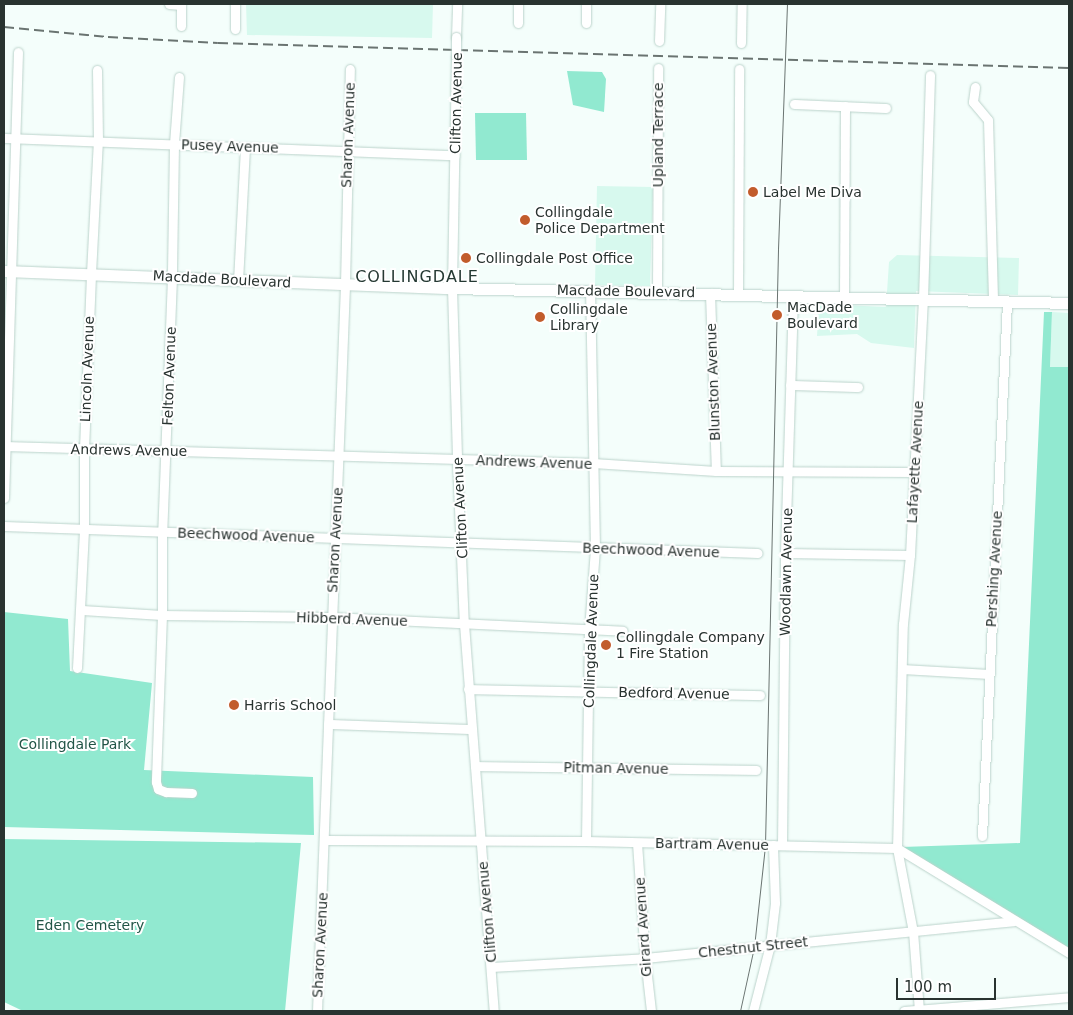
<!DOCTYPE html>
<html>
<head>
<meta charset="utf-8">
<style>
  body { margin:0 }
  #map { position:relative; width:1073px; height:1015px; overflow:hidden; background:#f4fefb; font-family:"DejaVu Sans",sans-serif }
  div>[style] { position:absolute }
  .built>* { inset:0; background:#d7f9ee }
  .green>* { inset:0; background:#91e9d0 }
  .roads { filter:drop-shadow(0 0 1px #bbd3cb) drop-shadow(0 0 1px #bbd3cb) }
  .minor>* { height:9px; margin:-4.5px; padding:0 4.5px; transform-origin:4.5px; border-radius:4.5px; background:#fff }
  .major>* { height:11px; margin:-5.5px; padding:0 5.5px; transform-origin:5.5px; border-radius:5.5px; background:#fff }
  .tram>* { height:1px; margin:-0.5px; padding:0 0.5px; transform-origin:0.5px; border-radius:0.5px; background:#6a7471 }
  .rail>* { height:2px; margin-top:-1px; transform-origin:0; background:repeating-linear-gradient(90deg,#6a7471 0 10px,transparent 0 15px) }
  .bridges { filter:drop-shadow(0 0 1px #bbd3cb) drop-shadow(0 0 1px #bbd3cb) }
  .minor-bridge>* { height:9px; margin:-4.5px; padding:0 4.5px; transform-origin:4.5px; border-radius:4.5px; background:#fff }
  .dots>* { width:14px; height:14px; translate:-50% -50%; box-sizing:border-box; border:2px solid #fff; border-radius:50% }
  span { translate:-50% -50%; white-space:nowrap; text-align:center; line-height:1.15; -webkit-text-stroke:4px #fff; paint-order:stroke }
  .street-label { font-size:14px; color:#293330 }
  .poi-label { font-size:14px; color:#293330 }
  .left { translate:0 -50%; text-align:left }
  .park-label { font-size:14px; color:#225547 }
  .quarter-label { font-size:16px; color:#253933; letter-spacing:1px }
  .frame { position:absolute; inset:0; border:5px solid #293330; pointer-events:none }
  .scale { position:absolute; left:896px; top:978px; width:100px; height:22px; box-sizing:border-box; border:2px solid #293330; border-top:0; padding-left:6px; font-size:15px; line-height:18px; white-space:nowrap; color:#293330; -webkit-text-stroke:4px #fff; paint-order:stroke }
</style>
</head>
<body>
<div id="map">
  <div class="built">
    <i style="clip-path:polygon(246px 4px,433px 4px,432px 38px,247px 35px)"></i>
    <i style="clip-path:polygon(597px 186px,653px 187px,650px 286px,595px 285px)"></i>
    <i style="clip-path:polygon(897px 255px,1019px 258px,1018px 295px,916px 291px,914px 348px,871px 343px,857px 334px,817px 336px,819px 304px,886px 307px,889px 262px)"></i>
    <i style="clip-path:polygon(1052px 312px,1069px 313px,1069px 367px,1050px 367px)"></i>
  </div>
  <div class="green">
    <i style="clip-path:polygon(567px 71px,602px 72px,606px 79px,604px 112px,573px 105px)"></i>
    <i style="clip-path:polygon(475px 113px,526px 113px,527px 160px,476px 160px)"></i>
    <i style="clip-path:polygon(1044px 312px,1052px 312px,1050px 367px,1069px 367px,1069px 948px,902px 847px,1020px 843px)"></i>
    <i style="clip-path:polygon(4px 612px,68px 619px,70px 671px,152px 683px,144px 770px,313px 777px,314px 835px,4px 827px)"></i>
    <i style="clip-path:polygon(4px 839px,301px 843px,285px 1011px,23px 1011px,4px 1002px)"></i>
  </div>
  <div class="roads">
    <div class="minor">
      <i style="left:169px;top:4px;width:12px;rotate:5deg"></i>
      <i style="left:518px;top:23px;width:19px;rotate:-90deg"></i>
      <i style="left:586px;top:23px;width:19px;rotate:-90deg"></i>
      <i style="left:181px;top:26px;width:22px;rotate:-90deg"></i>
      <i style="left:235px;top:29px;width:25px;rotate:-90deg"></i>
      <i style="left:456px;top:37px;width:33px;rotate:-88deg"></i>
      <i style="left:659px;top:41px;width:37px;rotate:-88deg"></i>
      <i style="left:741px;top:43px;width:39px;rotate:-89deg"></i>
      <i style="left:456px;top:57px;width:231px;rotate:91deg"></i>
      <i style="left:452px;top:288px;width:172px;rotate:88.3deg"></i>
      <i style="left:457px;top:460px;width:164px;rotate:87.6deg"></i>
      <i style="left:464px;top:624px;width:388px;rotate:85.6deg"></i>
      <i style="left:179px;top:77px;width:67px;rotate:94.3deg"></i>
      <i style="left:174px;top:144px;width:133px;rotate:90.9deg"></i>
      <i style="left:172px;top:277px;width:255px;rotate:92.2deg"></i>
      <i style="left:162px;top:532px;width:83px;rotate:90deg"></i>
      <i style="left:162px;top:615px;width:167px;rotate:92.1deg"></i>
      <i style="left:156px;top:782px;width:7px;rotate:74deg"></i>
      <i style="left:158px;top:789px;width:9px;rotate:21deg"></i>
      <i style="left:166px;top:792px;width:26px;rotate:2deg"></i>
      <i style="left:975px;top:87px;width:15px;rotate:98deg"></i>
      <i style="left:973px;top:102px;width:23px;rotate:50deg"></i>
      <i style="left:988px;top:120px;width:181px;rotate:88.4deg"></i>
      <i style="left:794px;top:104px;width:92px;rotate:2.5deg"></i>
      <i style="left:4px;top:138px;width:451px;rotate:2.2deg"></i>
      <i style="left:238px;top:281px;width:134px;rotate:-87deg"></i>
      <i style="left:657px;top:292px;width:224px;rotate:-89.7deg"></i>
      <i style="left:710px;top:293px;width:178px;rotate:88.1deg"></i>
      <i style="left:738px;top:294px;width:225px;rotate:-89.7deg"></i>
      <i style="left:844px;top:298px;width:192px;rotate:-89.7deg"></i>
      <i style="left:790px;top:385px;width:68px;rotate:1.7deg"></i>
      <i style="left:4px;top:446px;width:589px;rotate:1.65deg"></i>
      <i style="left:593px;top:463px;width:123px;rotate:3.7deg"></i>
      <i style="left:716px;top:471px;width:198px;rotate:0.3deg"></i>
      <i style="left:4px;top:498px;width:446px;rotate:-88.2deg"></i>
      <i style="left:4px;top:526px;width:754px;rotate:2.05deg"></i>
      <i style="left:785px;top:553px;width:125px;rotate:0.9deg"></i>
      <i style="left:82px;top:610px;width:80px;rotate:3.6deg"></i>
      <i style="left:162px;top:615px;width:169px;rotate:0.7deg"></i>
      <i style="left:331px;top:617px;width:292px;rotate:2.7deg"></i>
      <i style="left:77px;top:668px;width:139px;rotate:-87.1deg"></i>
      <i style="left:84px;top:529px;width:80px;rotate:-90deg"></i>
      <i style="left:84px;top:449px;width:176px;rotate:-87.7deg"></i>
      <i style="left:91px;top:273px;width:132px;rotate:-87deg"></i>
      <i style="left:98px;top:141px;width:71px;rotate:-90.8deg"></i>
      <i style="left:902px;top:669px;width:87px;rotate:3.3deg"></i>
      <i style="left:468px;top:689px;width:292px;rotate:1.2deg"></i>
      <i style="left:328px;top:724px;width:143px;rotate:2deg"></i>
      <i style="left:475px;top:766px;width:281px;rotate:0.8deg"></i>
      <i style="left:982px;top:836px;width:536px;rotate:-87.32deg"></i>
      <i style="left:325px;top:840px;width:261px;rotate:0.2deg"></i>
      <i style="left:586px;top:841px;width:311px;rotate:1.3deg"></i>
      <i style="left:897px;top:848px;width:202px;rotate:31.4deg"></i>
      <i style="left:586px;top:841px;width:211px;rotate:-89.2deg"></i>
      <i style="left:589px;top:630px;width:82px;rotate:-85.8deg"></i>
      <i style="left:595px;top:548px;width:257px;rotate:-91.1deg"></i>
      <i style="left:637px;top:843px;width:115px;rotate:86deg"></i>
      <i style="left:645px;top:958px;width:53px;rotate:83.5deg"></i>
      <i style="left:782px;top:845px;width:292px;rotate:-89.4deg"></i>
      <i style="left:785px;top:553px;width:255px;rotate:-88.2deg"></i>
      <i style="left:491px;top:967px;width:154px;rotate:-3.3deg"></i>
      <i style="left:645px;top:958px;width:370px;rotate:-5.7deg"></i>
      <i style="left:317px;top:1011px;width:728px;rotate:-87.79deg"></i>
      <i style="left:345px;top:284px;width:215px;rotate:-88.7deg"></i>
      <i style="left:753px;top:1011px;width:68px;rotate:-75.6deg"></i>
      <i style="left:770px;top:945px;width:42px;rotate:-83.2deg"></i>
      <i style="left:775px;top:903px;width:58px;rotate:-92deg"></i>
      <i style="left:904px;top:1011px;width:166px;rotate:-4.8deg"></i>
      <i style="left:919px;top:1011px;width:79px;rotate:-94.3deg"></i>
      <i style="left:913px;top:932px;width:86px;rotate:-100.8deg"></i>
      <i style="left:897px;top:848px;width:224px;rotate:-88.5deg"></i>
      <i style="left:903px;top:624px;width:69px;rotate:-84.2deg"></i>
      <i style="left:910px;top:555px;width:256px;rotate:-87.1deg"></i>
      <i style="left:923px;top:299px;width:224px;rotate:-88.2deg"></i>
    </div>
    <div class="major">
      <i style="left:4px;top:271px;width:448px;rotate:2.2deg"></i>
      <i style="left:452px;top:288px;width:617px;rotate:1.39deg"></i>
    </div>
  </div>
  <div class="tram">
    <i style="left:740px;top:1011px;width:66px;rotate:-77.7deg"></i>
    <i style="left:754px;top:947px;width:103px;rotate:-83.8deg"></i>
    <i style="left:765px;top:845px;width:596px;rotate:-88.75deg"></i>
    <i style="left:778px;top:249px;width:245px;rotate:-87.9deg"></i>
  </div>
  <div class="rail">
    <i style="left:4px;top:27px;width:104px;rotate:5.5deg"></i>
    <i style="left:108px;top:37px;width:110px;rotate:3.1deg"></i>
    <i style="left:218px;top:43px;width:851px;rotate:1.68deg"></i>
  </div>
  <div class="bridges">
    <div class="minor-bridge">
      <i style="left:456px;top:57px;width:20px;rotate:-90deg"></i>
    </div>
  </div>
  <div class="dots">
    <i style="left:753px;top:192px;background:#c25c2c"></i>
    <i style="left:525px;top:220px;background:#c25c2c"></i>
    <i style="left:466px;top:258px;background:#c25c2c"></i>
    <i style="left:777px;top:315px;background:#c25c2c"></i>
    <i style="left:540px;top:317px;background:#c25c2c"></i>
    <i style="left:606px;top:645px;background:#c25c2c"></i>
    <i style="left:234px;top:705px;background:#c25c2c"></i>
  </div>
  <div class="street-label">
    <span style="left:456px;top:103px;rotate:-89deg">Clifton Avenue</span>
    <span style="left:348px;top:135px;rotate:-88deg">Sharon Avenue</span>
    <span style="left:658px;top:135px;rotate:-90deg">Upland Terrace</span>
    <span style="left:230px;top:146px;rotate:2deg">Pusey Avenue</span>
    <span style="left:222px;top:279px;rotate:3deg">Macdade Boulevard</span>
    <span style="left:626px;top:291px;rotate:1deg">Macdade Boulevard</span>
    <span style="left:87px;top:369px;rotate:-88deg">Lincoln Avenue</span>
    <span style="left:169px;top:376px;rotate:-88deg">Felton Avenue</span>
    <span style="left:713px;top:382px;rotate:-92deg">Blunston Avenue</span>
    <span style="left:129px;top:450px;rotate:1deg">Andrews Avenue</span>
    <span style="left:534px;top:462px;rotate:2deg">Andrews Avenue</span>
    <span style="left:915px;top:462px;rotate:-87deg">Lafayette Avenue</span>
    <span style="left:460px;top:508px;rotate:-93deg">Clifton Avenue</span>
    <span style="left:246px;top:535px;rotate:2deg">Beechwood Avenue</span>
    <span style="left:335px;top:540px;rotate:-87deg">Sharon Avenue</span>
    <span style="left:651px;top:550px;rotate:2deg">Beechwood Avenue</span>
    <span style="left:994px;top:569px;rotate:-87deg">Pershing Avenue</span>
    <span style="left:786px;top:572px;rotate:-89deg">Woodlawn Avenue</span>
    <span style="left:352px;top:619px;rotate:2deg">Hibberd Avenue</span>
    <span style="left:591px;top:641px;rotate:-88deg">Collingdale Avenue</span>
    <span style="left:674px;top:693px;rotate:1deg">Bedford Avenue</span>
    <span style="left:616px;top:768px;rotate:1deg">Pitman Avenue</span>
    <span style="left:712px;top:844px;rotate:1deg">Bartram Avenue</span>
    <span style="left:487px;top:912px;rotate:-95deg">Clifton Avenue</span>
    <span style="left:643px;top:927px;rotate:-94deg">Girard Avenue</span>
    <span style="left:320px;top:945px;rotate:-87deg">Sharon Avenue</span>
    <span style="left:753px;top:947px;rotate:-6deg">Chestnut Street</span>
  </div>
  <div class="poi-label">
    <span class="left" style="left:763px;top:192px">Label Me Diva</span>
    <span class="left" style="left:535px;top:220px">Collingdale<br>Police Department</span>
    <span class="left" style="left:476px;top:258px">Collingdale Post Office</span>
    <span class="left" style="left:787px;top:315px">MacDade<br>Boulevard</span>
    <span class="left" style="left:550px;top:317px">Collingdale<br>Library</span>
    <span class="left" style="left:616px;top:645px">Collingdale Company<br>1 Fire Station</span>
    <span class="left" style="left:244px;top:705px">Harris School</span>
  </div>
  <div class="park-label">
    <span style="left:75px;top:744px">Collingdale Park</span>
    <span style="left:90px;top:925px">Eden Cemetery</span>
  </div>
  <div class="quarter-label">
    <span style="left:417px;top:277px">COLLINGDALE</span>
  </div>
  <div class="frame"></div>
  <div class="scale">100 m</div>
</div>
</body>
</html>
